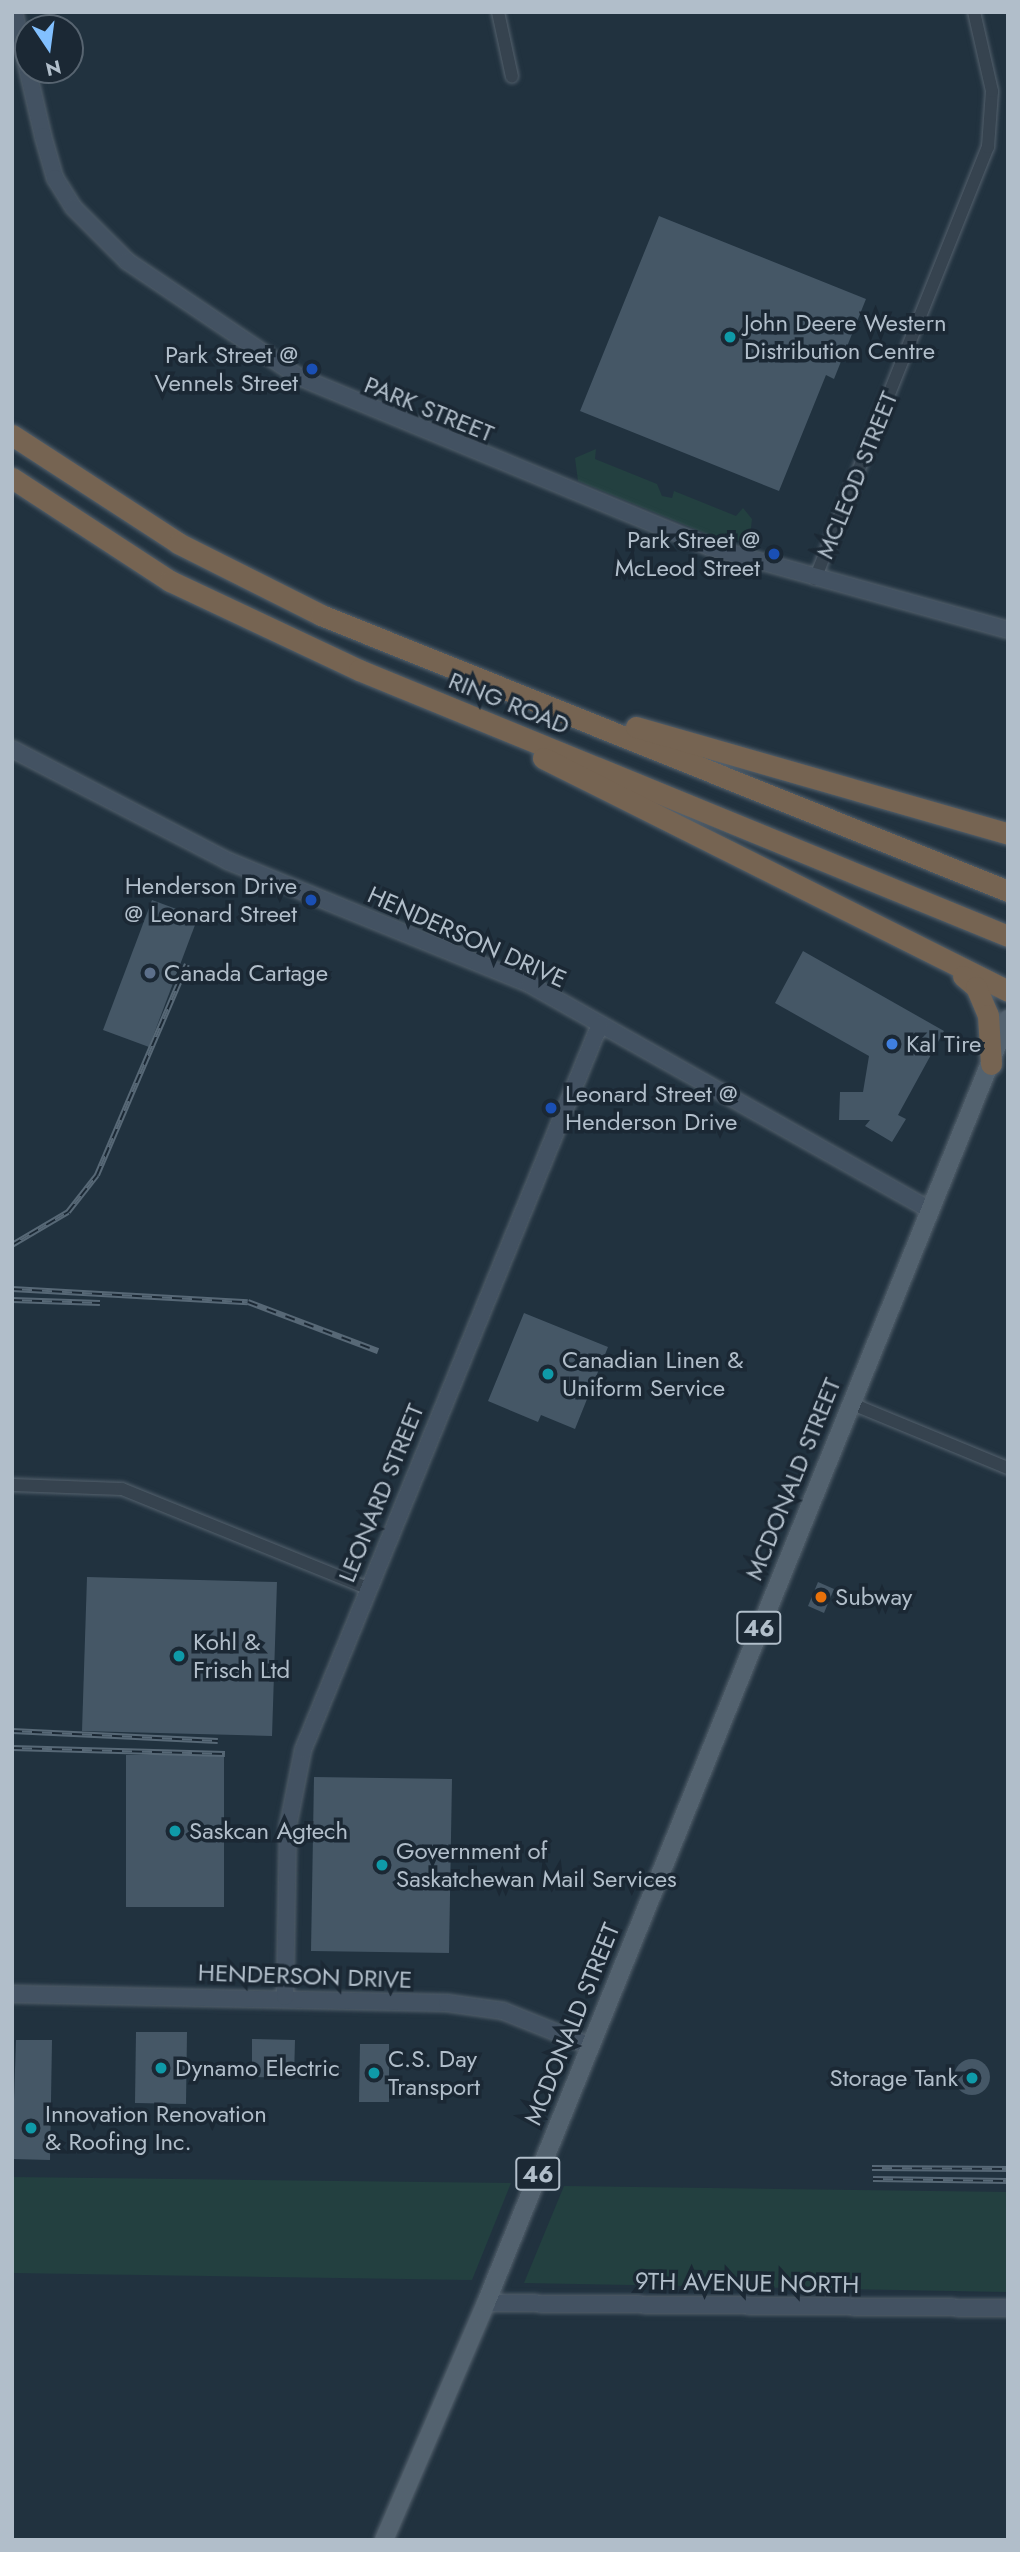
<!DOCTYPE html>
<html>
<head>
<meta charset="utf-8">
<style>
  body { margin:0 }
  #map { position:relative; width:1020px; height:2552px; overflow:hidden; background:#21323f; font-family:Jost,sans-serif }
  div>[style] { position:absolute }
  .green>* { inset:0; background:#234040 }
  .building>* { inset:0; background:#455766 }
  .round { border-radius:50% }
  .roads { filter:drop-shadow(0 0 2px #54616d) drop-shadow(0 0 2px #54616d) }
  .street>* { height:12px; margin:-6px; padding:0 6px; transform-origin:6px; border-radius:6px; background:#36434f }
  .secondary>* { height:16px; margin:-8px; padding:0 8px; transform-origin:8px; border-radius:8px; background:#435262 }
  .primary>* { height:18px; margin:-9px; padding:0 9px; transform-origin:9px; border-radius:9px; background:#53626f }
  .highway>* { height:21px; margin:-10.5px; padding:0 10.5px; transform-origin:10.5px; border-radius:10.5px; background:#766452 }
  .rail>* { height:6px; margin-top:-3px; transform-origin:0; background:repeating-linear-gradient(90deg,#1b2834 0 10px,#576876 0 20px); box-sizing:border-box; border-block:2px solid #576876 }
  .dots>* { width:19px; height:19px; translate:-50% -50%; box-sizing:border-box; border:4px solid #1b2834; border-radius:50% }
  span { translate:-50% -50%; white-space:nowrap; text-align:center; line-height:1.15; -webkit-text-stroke:7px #1b2834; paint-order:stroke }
  .shield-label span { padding:2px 5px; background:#1b2834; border:2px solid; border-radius:5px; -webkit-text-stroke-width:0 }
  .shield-label { font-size:23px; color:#b1beca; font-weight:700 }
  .poi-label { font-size:24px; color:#b1beca }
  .left { translate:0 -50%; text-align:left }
  .right { translate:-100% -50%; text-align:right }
  .street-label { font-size:24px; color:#b1beca }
  .frame { position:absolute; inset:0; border:14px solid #b1beca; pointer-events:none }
  .north { position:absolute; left:14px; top:14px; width:70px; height:70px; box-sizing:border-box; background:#1b2834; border:2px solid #576470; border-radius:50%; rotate:167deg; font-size:19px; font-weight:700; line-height:28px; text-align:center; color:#b1beca }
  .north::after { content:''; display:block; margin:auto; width:24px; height:32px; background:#82c0ff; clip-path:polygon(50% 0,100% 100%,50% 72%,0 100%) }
</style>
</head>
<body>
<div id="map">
  <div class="green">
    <i style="clip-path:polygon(596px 449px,595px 459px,657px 484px,662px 496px,672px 498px,674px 491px,736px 516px,743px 508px,752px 519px,750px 536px,731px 544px,578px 481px,575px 458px)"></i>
    <i style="clip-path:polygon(12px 2177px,511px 2183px,472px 2280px,12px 2273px)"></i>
    <i style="clip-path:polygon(564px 2186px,1008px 2192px,1008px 2292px,524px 2283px)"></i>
  </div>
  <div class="building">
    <i style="clip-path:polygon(659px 216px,866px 299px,834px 379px,826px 375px,779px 491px,580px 411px)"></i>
    <i style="clip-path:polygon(152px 900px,198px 917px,149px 1047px,103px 1030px)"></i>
    <i style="clip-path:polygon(803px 951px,944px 1031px,898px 1115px,906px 1119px,892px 1142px,865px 1126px,870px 1120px,839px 1120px,840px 1092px,863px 1092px,869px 1056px,775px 1003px)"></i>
    <i style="clip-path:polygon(524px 1313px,608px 1347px,575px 1429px,541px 1415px,538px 1422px,488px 1401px)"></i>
    <i style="clip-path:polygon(87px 1577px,277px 1582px,272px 1736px,82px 1731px)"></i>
    <i style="clip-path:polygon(818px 1582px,834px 1589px,824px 1613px,808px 1606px)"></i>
    <i style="clip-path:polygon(126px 1755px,224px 1755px,224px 1907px,126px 1907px)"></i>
    <i style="clip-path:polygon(314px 1777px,452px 1779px,449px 1953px,311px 1951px)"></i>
    <i style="clip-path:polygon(136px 2032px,187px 2032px,186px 2104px,135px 2103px)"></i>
    <i style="clip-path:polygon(252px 2039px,295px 2040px,294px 2078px,252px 2077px)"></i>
    <i style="clip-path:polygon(16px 2040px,52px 2040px,50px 2160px,12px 2159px)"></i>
    <i style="clip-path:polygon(360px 2044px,389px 2044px,389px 2102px,359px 2102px)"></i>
    <i class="round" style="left:954px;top:2059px;width:36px;height:36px"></i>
  </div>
  <div class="roads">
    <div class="street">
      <i style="left:498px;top:12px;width:66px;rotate:77.8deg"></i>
      <i style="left:815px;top:579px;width:465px;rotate:-68.2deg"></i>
      <i style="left:988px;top:147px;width:56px;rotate:-85.9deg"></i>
      <i style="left:992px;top:91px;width:81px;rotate:-102.8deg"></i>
      <i style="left:850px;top:1403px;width:171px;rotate:22.4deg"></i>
      <i style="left:12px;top:1485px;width:110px;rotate:2.1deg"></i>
      <i style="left:122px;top:1489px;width:264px;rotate:22deg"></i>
    </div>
    <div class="secondary">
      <i style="left:14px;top:12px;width:127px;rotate:76.8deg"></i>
      <i style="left:43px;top:136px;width:44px;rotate:74.1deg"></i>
      <i style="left:55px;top:178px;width:34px;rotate:58deg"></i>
      <i style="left:73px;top:207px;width:76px;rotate:45deg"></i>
      <i style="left:127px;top:261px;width:207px;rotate:34deg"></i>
      <i style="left:299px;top:377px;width:444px;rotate:22.5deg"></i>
      <i style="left:709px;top:547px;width:310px;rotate:15.5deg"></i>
      <i style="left:12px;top:749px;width:243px;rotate:27.4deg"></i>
      <i style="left:228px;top:861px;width:325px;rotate:22.2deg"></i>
      <i style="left:529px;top:984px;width:458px;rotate:29.4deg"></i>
      <i style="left:12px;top:1994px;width:435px;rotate:1.2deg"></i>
      <i style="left:447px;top:2003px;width:57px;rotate:8.1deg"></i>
      <i style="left:503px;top:2011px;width:94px;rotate:21.9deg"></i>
      <i style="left:285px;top:1997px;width:171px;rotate:-89deg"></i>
      <i style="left:288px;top:1826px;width:77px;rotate:-78.8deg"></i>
      <i style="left:303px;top:1750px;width:784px;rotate:-67.75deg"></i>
      <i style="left:486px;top:2303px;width:522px;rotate:0.55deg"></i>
    </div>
    <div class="primary">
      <i style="left:384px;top:2540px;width:258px;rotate:-66.7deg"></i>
      <i style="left:486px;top:2303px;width:1386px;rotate:-67.88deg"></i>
    </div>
    <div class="highway">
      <i style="left:12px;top:435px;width:198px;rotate:33deg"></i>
      <i style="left:178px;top:543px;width:160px;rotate:26.7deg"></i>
      <i style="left:321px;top:615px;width:740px;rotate:21.89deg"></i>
      <i style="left:12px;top:478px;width:189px;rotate:33.1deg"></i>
      <i style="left:170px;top:581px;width:209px;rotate:25.2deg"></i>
      <i style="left:359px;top:670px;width:701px;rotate:22.29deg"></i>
      <i style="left:636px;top:727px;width:387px;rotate:16deg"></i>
      <i style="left:543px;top:758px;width:520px;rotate:26.61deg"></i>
      <i style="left:963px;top:976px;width:17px;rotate:40deg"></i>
      <i style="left:976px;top:987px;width:30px;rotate:67deg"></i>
      <i style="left:988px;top:1015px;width:49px;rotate:86.5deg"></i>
    </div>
  </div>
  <div class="rail">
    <i style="left:12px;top:1245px;width:65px;rotate:-30.5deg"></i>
    <i style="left:68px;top:1212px;width:47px;rotate:-51.9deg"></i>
    <i style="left:97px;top:1175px;width:229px;rotate:-66.9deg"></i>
    <i style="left:12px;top:1289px;width:236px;rotate:3.2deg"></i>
    <i style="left:248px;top:1302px;width:139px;rotate:20.7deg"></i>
    <i style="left:12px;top:1300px;width:88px;rotate:2deg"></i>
    <i style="left:12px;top:1731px;width:206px;rotate:2.8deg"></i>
    <i style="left:12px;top:1748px;width:213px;rotate:1.6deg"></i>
    <i style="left:872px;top:2168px;width:136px;rotate:0.4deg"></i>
    <i style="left:873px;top:2179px;width:135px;rotate:0.8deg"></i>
  </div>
  <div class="dots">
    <i style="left:730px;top:337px;background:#0f9aa8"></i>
    <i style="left:312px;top:369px;background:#1a4fb4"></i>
    <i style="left:774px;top:554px;background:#1a4fb4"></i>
    <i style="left:311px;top:900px;background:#1a4fb4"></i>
    <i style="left:150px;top:973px;background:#5c6f8a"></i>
    <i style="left:892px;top:1044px;background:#3f7fe0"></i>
    <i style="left:551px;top:1108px;background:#1a4fb4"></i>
    <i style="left:548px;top:1374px;background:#0f9aa8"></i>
    <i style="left:821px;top:1597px;background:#e8710a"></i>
    <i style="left:179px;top:1656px;background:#0f9aa8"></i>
    <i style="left:175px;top:1831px;background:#0f9aa8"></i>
    <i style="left:382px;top:1865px;background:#0f9aa8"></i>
    <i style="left:161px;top:2068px;background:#0f9aa8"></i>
    <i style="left:374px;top:2073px;background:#0f9aa8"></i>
    <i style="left:972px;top:2078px;background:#0f9aa8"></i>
    <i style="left:31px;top:2128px;background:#0f9aa8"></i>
  </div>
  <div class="shield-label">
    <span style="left:759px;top:1628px">46</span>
    <span style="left:538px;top:2174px">46</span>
  </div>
  <div class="poi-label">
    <span class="left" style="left:744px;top:337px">John Deere Western<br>Distribution Centre</span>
    <span class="right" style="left:298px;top:369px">Park Street @<br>Vennels Street</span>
    <span class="right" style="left:760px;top:554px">Park Street @<br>McLeod Street</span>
    <span class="right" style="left:297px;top:900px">Henderson Drive<br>@ Leonard Street</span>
    <span class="left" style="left:164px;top:973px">Canada Cartage</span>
    <span class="left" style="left:906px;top:1044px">Kal Tire</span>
    <span class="left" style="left:565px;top:1108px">Leonard Street @<br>Henderson Drive</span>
    <span class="left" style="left:562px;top:1374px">Canadian Linen &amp;<br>Uniform Service</span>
    <span class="left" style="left:835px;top:1597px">Subway</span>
    <span class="left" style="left:193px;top:1656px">Kohl &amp;<br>Frisch Ltd</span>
    <span class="left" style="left:189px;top:1831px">Saskcan Agtech</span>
    <span class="left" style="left:396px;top:1865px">Government of<br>Saskatchewan Mail Services</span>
    <span class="left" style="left:388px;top:2073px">C.S. Day<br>Transport</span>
    <span class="left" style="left:175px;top:2068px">Dynamo Electric</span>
    <span class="right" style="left:958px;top:2078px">Storage Tank</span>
    <span class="left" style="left:45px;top:2128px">Innovation Renovation<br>&amp; Roofing Inc.</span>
  </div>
  <div class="street-label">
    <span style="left:429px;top:409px;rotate:22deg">PARK STREET</span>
    <span style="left:857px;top:475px;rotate:-68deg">MCLEOD STREET</span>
    <span style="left:509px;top:703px;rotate:22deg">RING ROAD</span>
    <span style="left:467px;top:937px;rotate:24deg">HENDERSON DRIVE</span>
    <span style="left:793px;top:1479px;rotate:-68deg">MCDONALD STREET</span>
    <span style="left:381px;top:1493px;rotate:-68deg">LEONARD STREET</span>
    <span style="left:305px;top:1976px;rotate:2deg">HENDERSON DRIVE</span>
    <span style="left:572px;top:2024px;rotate:-68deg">MCDONALD STREET</span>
    <span style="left:747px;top:2283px;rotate:1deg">9TH AVENUE NORTH</span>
  </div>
  <div class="frame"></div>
  <div class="north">N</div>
</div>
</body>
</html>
